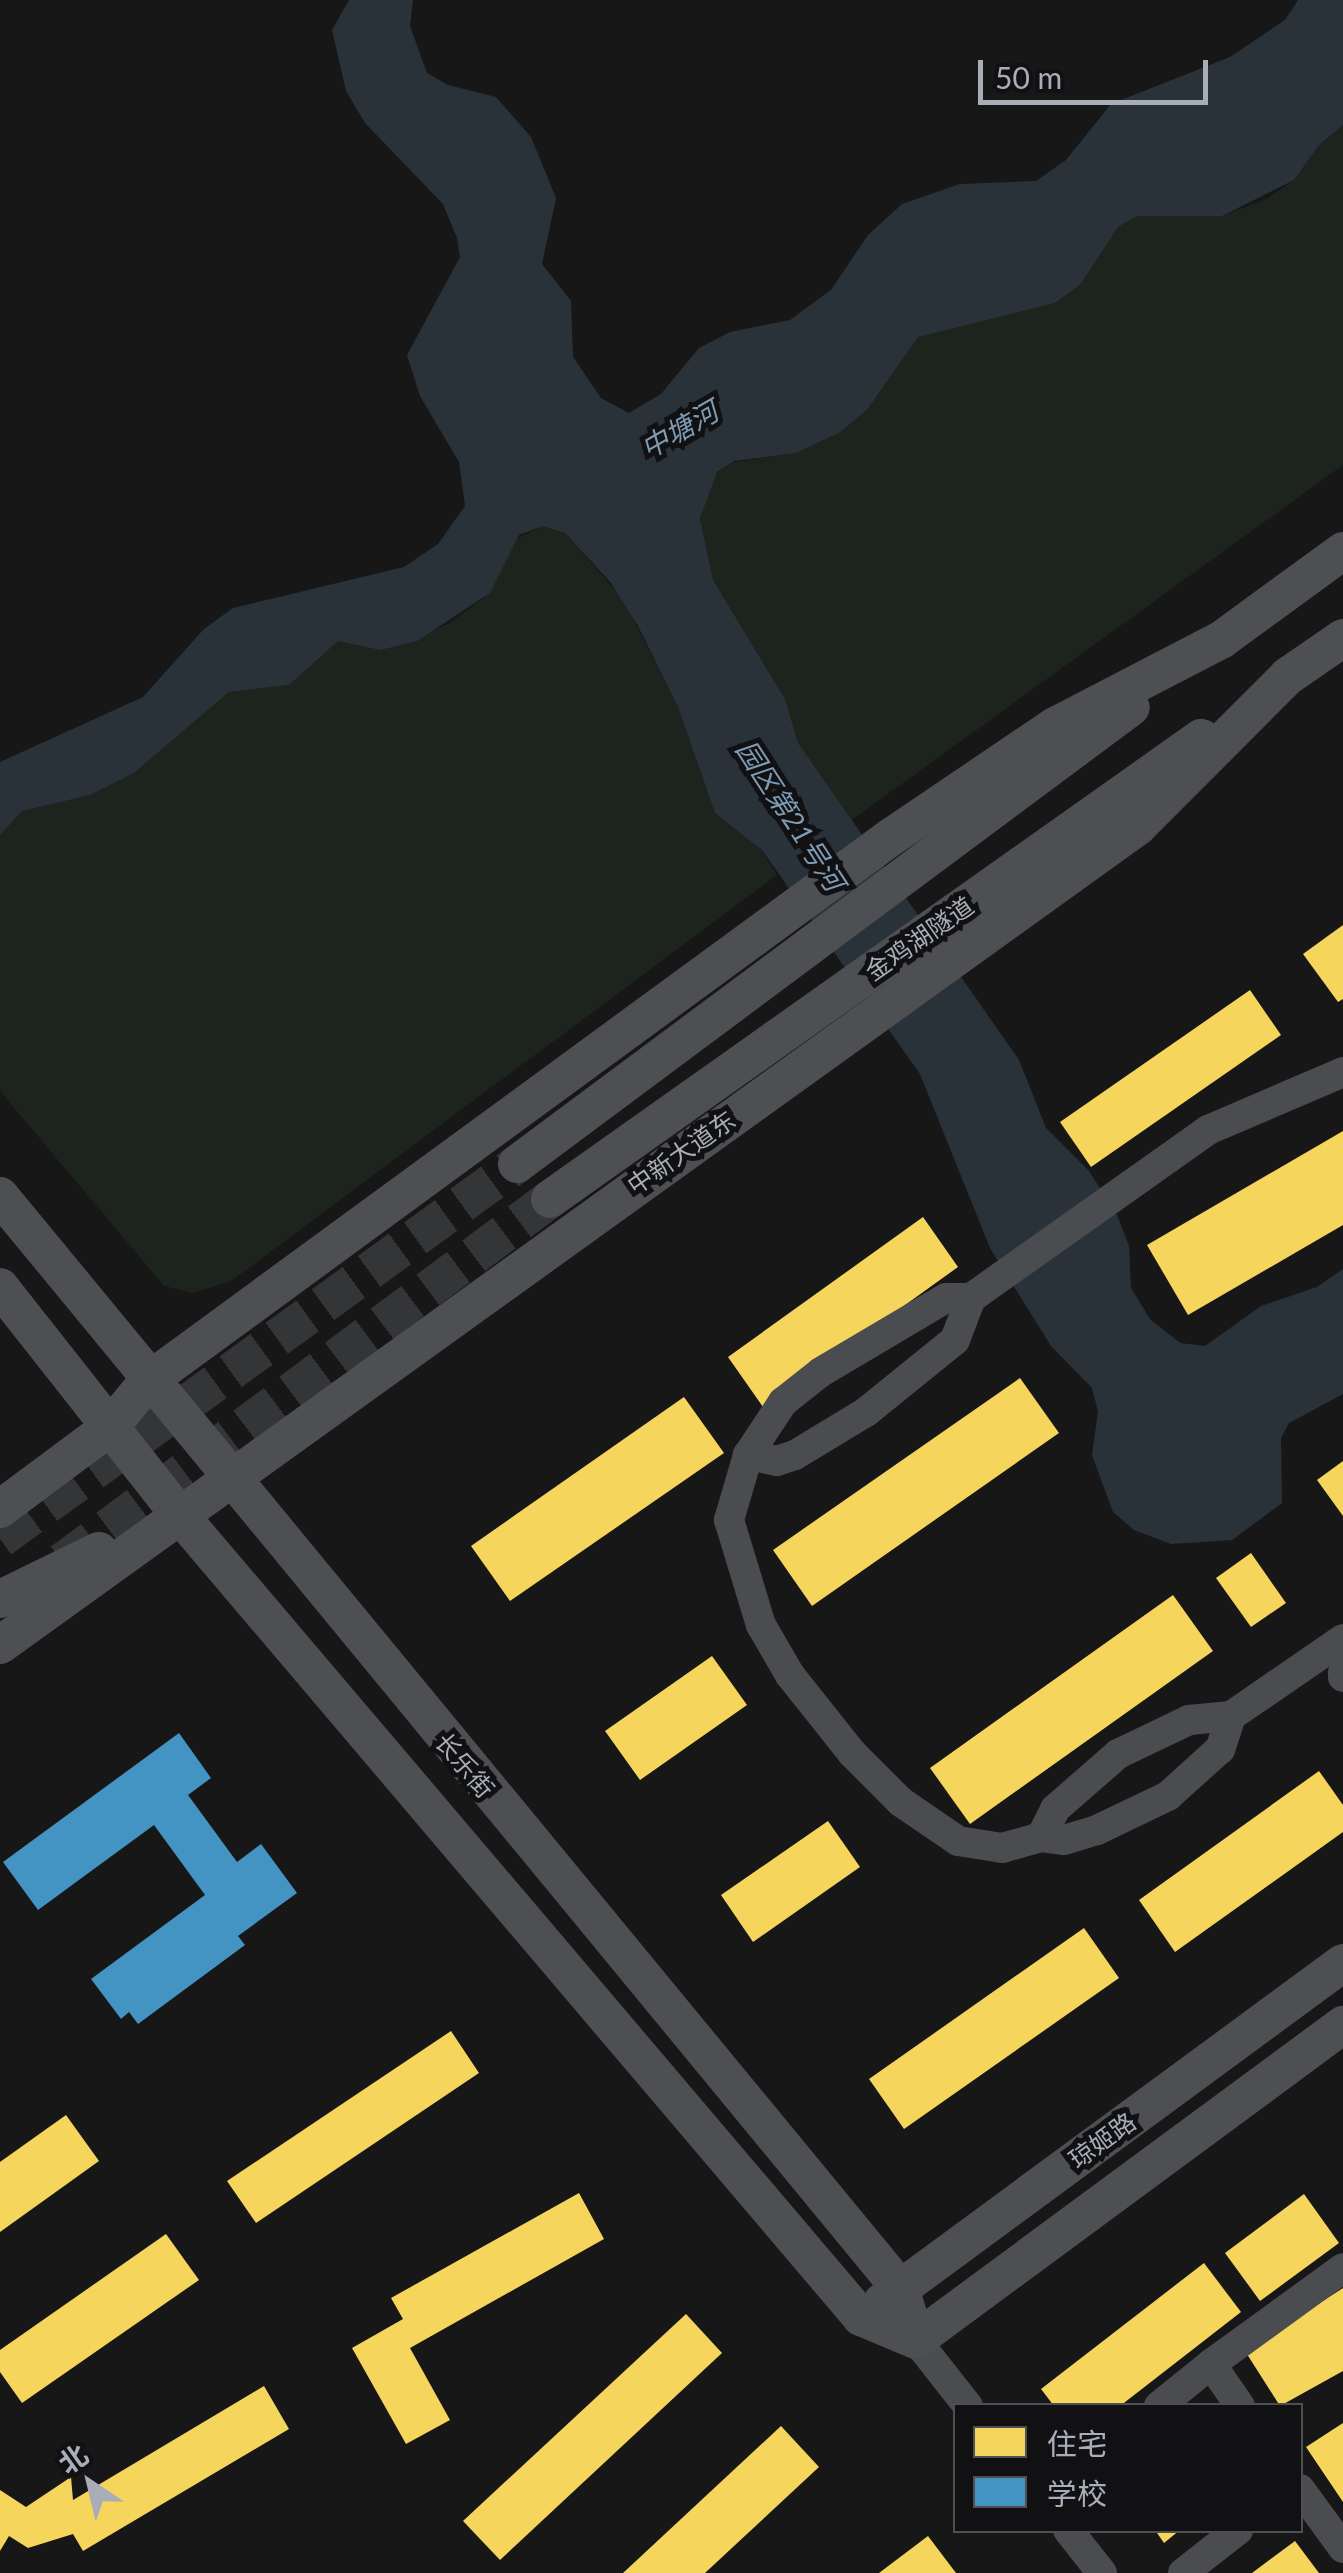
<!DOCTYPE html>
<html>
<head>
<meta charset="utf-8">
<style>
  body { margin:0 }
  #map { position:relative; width:1343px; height:2573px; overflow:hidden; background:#171717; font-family:Lato,"Noto Sans SC",sans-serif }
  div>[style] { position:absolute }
  .green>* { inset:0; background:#1d241e }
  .water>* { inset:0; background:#2a3239 }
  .homes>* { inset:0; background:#f6d55c }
  .schools>* { inset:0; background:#4393c3 }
  .major-tunnel>* { height:38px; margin-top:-19px; transform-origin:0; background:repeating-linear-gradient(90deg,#343537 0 38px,transparent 0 57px) }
  .minor>* { height:30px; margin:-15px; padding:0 15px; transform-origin:15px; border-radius:15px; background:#4b4c50 }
  .major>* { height:38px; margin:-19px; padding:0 19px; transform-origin:19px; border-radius:19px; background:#4d4f52 }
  span { translate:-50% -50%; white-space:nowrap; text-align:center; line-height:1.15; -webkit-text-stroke:10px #111113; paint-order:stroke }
  .street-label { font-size:25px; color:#a8adb8 }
  .water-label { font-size:28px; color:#7f9bb3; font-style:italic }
  .legend { position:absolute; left:953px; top:2403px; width:350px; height:130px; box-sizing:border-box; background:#111113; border:2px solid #4d4f55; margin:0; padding:12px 18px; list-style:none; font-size:30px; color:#a8adb8 }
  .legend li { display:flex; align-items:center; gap:20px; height:50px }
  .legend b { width:50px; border:2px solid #4d4f55 }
  .north { position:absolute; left:40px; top:2433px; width:100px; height:100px; -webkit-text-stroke:8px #111113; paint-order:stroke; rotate:325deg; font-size:28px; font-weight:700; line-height:40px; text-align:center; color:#a8adb8 }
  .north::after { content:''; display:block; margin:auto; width:35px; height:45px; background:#a8adb8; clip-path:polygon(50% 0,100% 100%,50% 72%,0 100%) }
  .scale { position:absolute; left:978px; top:60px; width:230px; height:45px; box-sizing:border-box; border:5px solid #a8adb8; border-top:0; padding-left:12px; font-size:30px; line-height:35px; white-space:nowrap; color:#a8adb8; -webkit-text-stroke:8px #111113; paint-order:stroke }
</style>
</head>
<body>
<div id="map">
  <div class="green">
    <i style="clip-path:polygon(1343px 125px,1343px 465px,849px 822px,798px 743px,785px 699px,713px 580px,700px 518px,712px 477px,729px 463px,796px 453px,839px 433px,867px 410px,918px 337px,1055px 303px,1080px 285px,1118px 227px,1137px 215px,1222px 216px,1266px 199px,1294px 180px,1319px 145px)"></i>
    <i style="clip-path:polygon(543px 526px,565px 533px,623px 599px,678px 707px,715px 813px,759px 846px,777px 875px,231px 1281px,193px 1293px,164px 1286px,0 1091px,0 835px,22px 811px,90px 795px,134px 773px,229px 692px,289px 685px,338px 641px,380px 650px,450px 623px,490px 593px,512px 541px)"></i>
  </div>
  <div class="water">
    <i style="clip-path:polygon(349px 0,413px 0,410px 26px,427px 73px,448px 85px,496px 97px,531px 137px,556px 198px,542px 264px,571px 301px,573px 357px,601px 398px,629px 413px,661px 394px,699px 348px,730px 332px,790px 320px,831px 290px,868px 235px,902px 204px,960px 184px,1036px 181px,1066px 160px,1111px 104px,1230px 57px,1285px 20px,1298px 0,1343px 0,1343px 125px,1319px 145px,1294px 180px,1222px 216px,1137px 216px,1118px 227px,1080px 285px,1055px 303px,918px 337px,867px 410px,839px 433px,796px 453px,734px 461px,717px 472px,700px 518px,713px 580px,785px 699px,798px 743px,1019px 1060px,1046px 1128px,1089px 1171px,1117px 1215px,1129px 1246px,1131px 1288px,1150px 1319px,1180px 1343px,1205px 1346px,1261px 1306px,1317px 1287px,1343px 1269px,1343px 1394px,1289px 1423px,1281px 1438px,1282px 1503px,1232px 1540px,1171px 1544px,1134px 1530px,1113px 1512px,1092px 1455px,1098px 1411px,1092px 1388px,1051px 1346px,990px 1248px,920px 1074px,762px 850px,715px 813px,678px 707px,638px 626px,611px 583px,565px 533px,543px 526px,519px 535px,490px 593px,417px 641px,380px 650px,338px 641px,289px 685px,229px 692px,134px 773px,90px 795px,22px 811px,0 835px,0 762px,143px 697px,204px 629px,233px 608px,404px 567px,438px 544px,465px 506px,459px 462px,420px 396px,407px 355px,460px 257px,457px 238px,443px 204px,365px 123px,346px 91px,332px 30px)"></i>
  </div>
  <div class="homes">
    <i style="clip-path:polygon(1343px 925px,1343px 999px,1338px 1002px,1303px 954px)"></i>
    <i style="clip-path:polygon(1250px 990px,1281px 1035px,1091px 1167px,1060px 1122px)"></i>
    <i style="clip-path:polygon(1343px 1131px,1343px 1225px,1188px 1315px,1147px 1245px)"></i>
    <i style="clip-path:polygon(923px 1217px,958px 1267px,763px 1407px,728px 1357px)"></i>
    <i style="clip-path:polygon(1020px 1378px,1059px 1433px,812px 1606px,773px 1550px)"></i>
    <i style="clip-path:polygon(684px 1397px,724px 1453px,510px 1601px,471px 1546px)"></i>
    <i style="clip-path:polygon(1343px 1461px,1343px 1516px,1317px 1480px)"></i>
    <i style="clip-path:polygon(1251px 1553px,1286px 1603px,1251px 1627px,1216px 1578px)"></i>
    <i style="clip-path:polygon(1173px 1595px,1213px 1651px,970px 1824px,930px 1768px)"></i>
    <i style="clip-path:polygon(712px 1656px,747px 1705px,640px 1780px,605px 1731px)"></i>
    <i style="clip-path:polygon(1319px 1771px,1343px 1805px,1343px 1832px,1175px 1952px,1139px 1900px)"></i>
    <i style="clip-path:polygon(828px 1821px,860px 1867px,753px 1942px,721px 1895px)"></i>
    <i style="clip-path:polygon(1084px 1928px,1119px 1978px,904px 2129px,869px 2079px)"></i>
    <i style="clip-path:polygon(451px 2031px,479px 2073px,256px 2223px,227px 2181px)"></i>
    <i style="clip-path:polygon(66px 2115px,99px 2161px,0 2232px,0 2162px)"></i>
    <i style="clip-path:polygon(579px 2193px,604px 2239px,410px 2348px,450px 2420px,406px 2444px,352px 2348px,403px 2319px,391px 2298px)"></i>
    <i style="clip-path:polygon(1304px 2194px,1339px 2243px,1260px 2301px,1225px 2253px)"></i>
    <i style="clip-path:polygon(166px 2234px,199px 2280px,22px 2403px,0 2372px,0 2350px)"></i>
    <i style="clip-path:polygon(1204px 2263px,1241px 2312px,1120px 2406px,1054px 2406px,1041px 2389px)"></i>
    <i style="clip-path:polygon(1343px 2288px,1343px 2371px,1280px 2406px,1245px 2351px)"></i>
    <i style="clip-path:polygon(686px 2314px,722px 2353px,500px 2560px,463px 2521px)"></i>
    <i style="clip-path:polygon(264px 2386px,289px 2429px,83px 2551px,73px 2534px,28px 2548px,9px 2536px,0 2551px,0 2490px,26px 2507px,71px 2477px,73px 2500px)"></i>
    <i style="clip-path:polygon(1343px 2423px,1343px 2502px,1306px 2447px)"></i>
    <i style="clip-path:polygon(781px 2426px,819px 2467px,705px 2573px,623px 2573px)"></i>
    <i style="clip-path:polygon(1155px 2530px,1180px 2530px,1164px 2543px)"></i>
    <i style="clip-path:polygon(928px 2536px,956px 2573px,879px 2573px)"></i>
    <i style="clip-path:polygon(1295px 2541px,1319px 2573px,1252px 2573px)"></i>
  </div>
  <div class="schools">
    <i style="clip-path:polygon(179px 1733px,211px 1778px,188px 1795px,237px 1862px,261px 1844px,297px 1893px,238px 1936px,245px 1945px,138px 2024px,129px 2012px,121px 2019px,91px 1979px,205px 1895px,154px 1825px,38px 1910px,3px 1862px)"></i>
  </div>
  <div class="major-tunnel">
    <i style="left:0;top:1539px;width:639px;rotate:-35.95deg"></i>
    <i style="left:62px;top:1562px;width:608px;rotate:-36.64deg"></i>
  </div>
  <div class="minor">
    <i style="left:971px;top:1298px;width:291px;rotate:-35.3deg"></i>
    <i style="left:1208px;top:1130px;width:147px;rotate:-23.2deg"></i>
    <i style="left:748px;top:1455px;width:64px;rotate:-56.6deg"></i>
    <i style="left:783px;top:1402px;width:48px;rotate:-38.3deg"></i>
    <i style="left:821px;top:1372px;width:145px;rotate:-30.6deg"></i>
    <i style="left:946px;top:1298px;width:25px"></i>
    <i style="left:971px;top:1298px;width:45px;rotate:110.9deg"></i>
    <i style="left:955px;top:1340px;width:114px;rotate:141deg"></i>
    <i style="left:866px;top:1412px;width:83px;rotate:148.8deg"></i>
    <i style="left:795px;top:1455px;width:19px;rotate:162deg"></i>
    <i style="left:777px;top:1461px;width:30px;rotate:-168deg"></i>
    <i style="left:748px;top:1455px;width:68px;rotate:106.3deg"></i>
    <i style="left:729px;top:1520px;width:110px;rotate:73.1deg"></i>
    <i style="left:761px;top:1625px;width:58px;rotate:59.9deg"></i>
    <i style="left:790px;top:1675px;width:100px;rotate:51.5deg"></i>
    <i style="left:852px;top:1753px;width:69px;rotate:45deg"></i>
    <i style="left:901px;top:1802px;width:69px;rotate:34.4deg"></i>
    <i style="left:958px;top:1841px;width:45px;rotate:9deg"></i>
    <i style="left:1002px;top:1848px;width:41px;rotate:-15.8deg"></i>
    <i style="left:1343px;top:1672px;width:5px;rotate:90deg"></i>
    <i style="left:1231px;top:1716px;width:35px;rotate:108deg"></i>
    <i style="left:1220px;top:1749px;width:70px;rotate:137.9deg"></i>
    <i style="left:1168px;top:1796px;width:79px;rotate:154.4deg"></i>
    <i style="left:1097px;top:1830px;width:34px;rotate:163deg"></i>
    <i style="left:1064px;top:1840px;width:23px;rotate:-173deg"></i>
    <i style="left:1041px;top:1837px;width:31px;rotate:-63deg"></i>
    <i style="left:1055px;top:1809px;width:84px;rotate:-41.1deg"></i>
    <i style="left:1118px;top:1754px;width:79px;rotate:-25.6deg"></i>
    <i style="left:1189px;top:1720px;width:42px;rotate:-5.4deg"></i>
    <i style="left:1231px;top:1716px;width:136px;rotate:-34.5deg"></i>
    <i style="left:916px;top:2340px;width:84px;rotate:51.8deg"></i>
    <i style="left:1159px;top:2406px;width:67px;rotate:-38.9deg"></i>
    <i style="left:1240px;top:2406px;width:51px;rotate:-124.6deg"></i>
    <i style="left:1211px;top:2364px;width:163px;rotate:-36deg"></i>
    <i style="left:1300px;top:2489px;width:73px;rotate:53.9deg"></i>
    <i style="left:1068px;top:2530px;width:55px;rotate:51.7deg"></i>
    <i style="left:1183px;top:2573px;width:70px;rotate:-38deg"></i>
  </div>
  <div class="major">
    <i style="left:517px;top:1164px;width:765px;rotate:-36.66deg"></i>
    <i style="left:0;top:1196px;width:1415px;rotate:50.51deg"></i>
    <i style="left:900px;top:2288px;width:54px;rotate:72.9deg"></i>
    <i style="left:550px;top:1199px;width:798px;rotate:-35.3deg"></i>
    <i style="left:0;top:1287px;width:288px;rotate:51.8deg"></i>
    <i style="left:178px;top:1513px;width:1055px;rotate:49.65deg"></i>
    <i style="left:861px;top:2317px;width:60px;rotate:22.7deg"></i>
    <i style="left:0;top:1509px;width:137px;rotate:-36.7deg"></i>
    <i style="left:110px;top:1427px;width:60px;rotate:-50.4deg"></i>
    <i style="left:148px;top:1381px;width:921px;rotate:-36.21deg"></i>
    <i style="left:891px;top:837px;width:198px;rotate:-34.1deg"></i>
    <i style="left:1055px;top:726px;width:187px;rotate:-27.4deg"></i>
    <i style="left:1221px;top:640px;width:151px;rotate:-36.1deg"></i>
    <i style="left:0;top:1599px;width:110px;rotate:-25.9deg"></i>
    <i style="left:0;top:1645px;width:1401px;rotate:-35.73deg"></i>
    <i style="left:1137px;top:827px;width:214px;rotate:-45deg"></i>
    <i style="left:1288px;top:676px;width:67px;rotate:-34.6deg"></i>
    <i style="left:882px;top:2302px;width:572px;rotate:-36.33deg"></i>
    <i style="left:916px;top:2340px;width:531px;rotate:-36.42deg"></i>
  </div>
  <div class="street-label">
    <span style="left:919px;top:938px;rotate:-35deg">金鸡湖隧道</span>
    <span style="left:681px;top:1152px;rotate:-35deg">中新大道东</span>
    <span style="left:465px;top:1765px;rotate:50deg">长乐街</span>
    <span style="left:1102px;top:2140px;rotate:-36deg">琼姬路</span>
  </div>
  <div class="water-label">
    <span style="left:679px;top:429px;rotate:-30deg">中塘河</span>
    <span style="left:791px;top:815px;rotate:57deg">园区第21号河</span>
  </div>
  <ul class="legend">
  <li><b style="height:28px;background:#f6d55c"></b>住宅</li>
  <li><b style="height:28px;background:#4393c3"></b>学校</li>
  </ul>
  <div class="north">北</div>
  <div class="scale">50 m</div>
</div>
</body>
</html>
